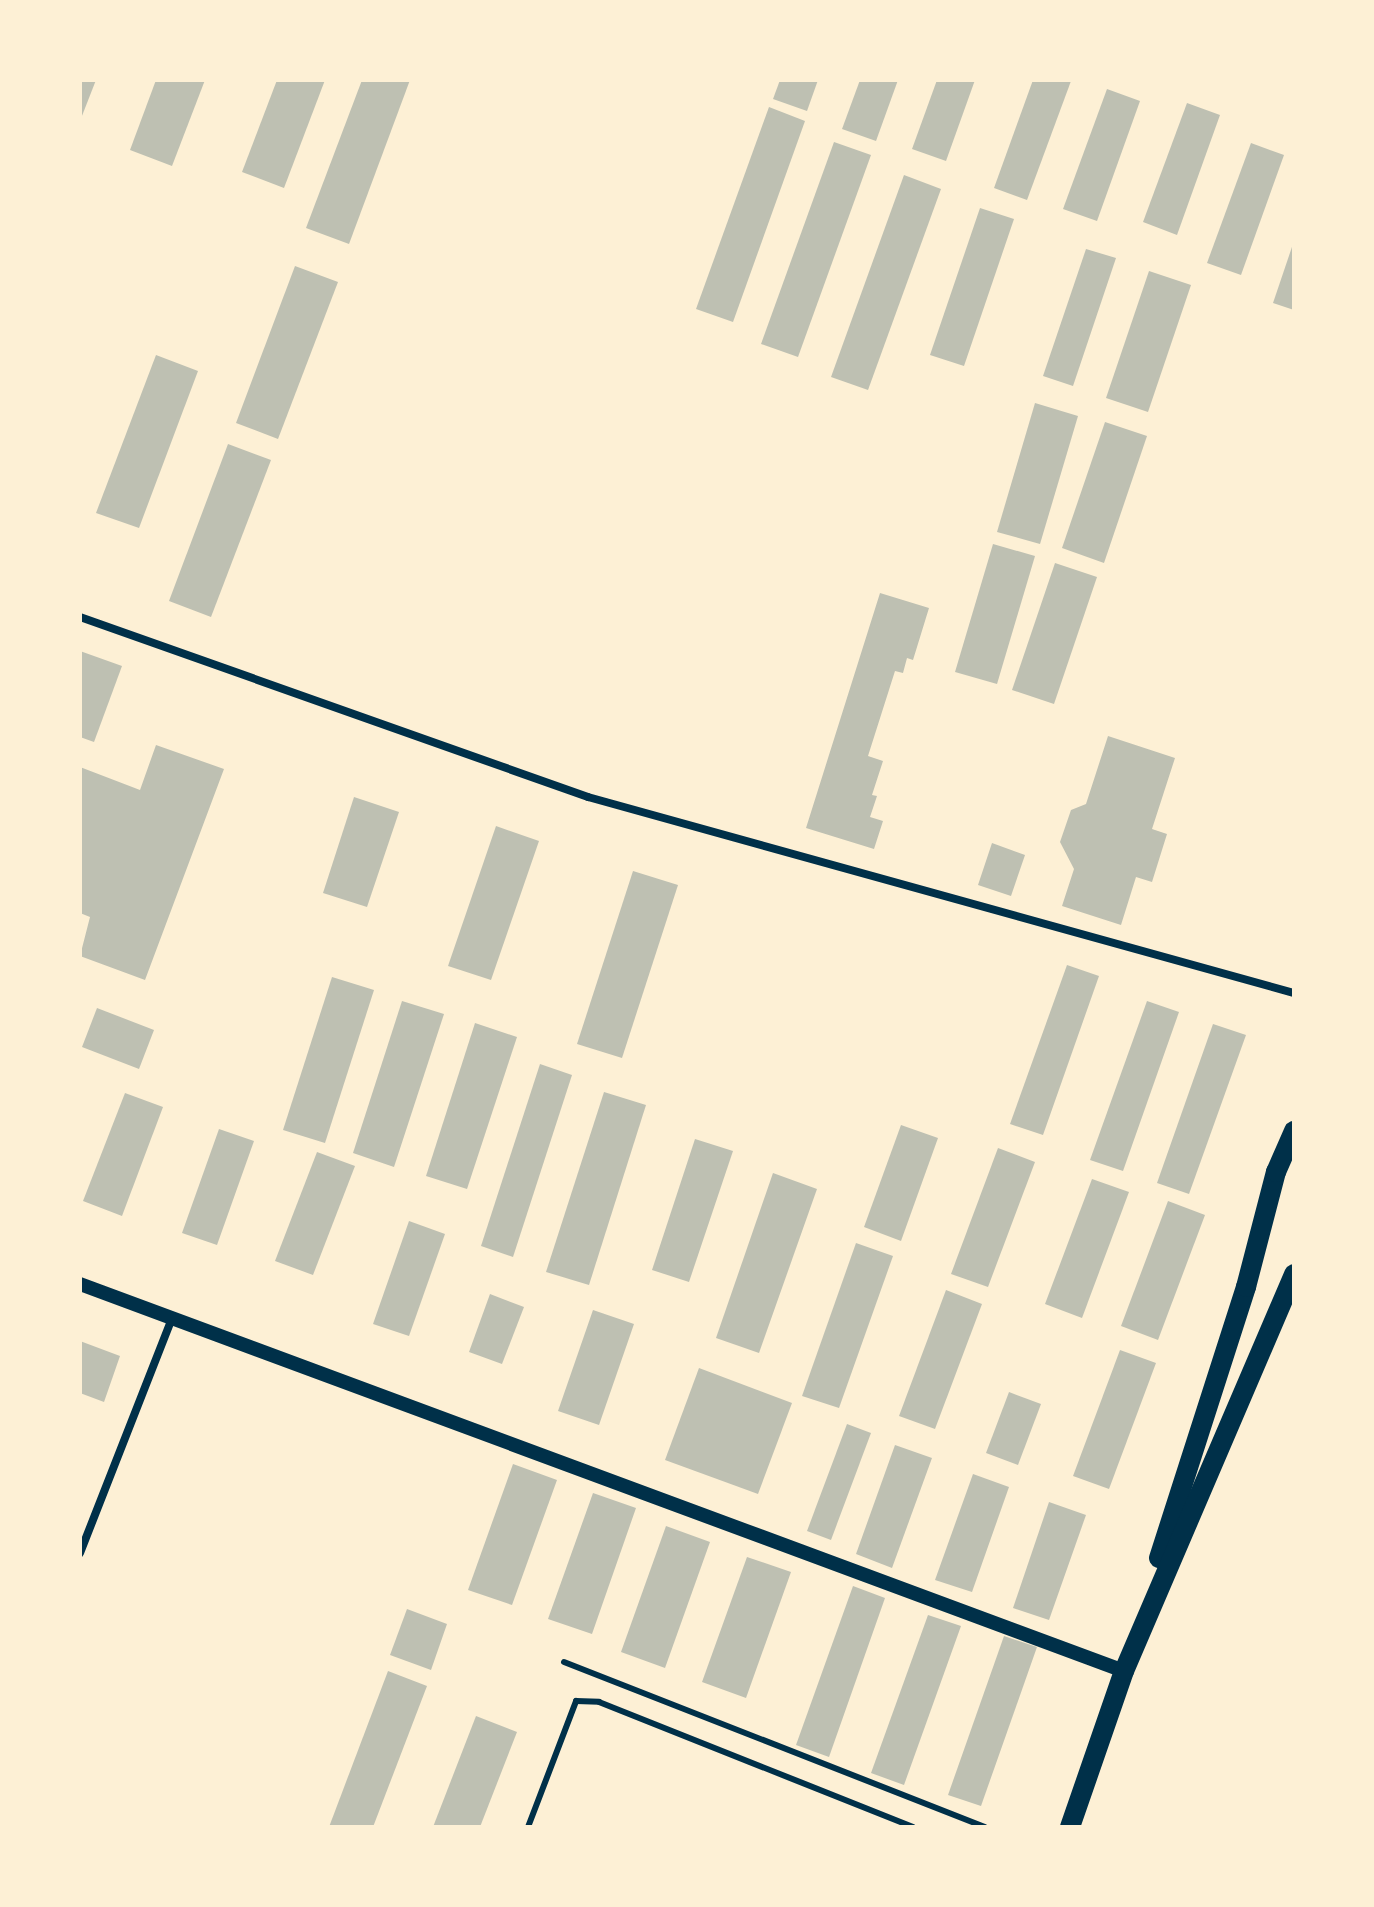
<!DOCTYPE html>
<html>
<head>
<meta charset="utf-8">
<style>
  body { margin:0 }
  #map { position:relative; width:1374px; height:1907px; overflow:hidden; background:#fdf0d5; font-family:Lato,sans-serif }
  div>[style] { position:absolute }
  .building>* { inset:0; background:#bec0b2 }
  .service>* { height:6px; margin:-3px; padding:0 3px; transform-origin:3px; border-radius:3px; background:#003049 }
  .minor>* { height:8px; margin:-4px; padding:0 4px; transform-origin:4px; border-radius:4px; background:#003049 }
  .tertiary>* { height:14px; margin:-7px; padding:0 7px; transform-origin:7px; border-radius:7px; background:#003049 }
  .primary>* { height:20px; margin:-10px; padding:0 10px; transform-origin:10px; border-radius:10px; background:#003049 }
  span { translate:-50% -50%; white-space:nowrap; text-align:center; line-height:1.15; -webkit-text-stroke:6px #fdf0d5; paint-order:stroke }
  .frame { position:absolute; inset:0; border:82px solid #fdf0d5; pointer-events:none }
</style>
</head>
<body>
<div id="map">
  <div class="building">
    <i style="clip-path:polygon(80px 80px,96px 80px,80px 121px)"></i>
    <i style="clip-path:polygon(156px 80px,205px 80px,172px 166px,130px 150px)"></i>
    <i style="clip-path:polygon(277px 80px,325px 80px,284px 188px,242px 172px)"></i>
    <i style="clip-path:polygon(362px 80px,410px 80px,349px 244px,306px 228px)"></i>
    <i style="clip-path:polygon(780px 80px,818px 80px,807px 111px,773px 99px)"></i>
    <i style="clip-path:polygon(860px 80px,898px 80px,876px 141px,842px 129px)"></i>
    <i style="clip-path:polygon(937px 80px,975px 80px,946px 161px,912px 149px)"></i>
    <i style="clip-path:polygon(1033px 80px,1071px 81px,1027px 200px,994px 188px)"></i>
    <i style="clip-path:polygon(1107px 89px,1140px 101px,1097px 221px,1063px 209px)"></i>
    <i style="clip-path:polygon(1187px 103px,1220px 115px,1177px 235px,1143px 222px)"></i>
    <i style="clip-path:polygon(769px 107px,805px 121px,733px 322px,696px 309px)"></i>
    <i style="clip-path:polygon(834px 142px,871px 155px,798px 357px,761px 344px)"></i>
    <i style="clip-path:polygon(1251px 143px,1284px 155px,1241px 275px,1207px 263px)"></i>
    <i style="clip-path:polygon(904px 175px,941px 189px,868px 390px,831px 377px)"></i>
    <i style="clip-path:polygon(980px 208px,1014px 219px,964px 366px,930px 355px)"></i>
    <i style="clip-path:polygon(1294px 241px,1294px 310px,1273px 303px)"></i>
    <i style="clip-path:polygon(1086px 249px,1116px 258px,1073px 386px,1043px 376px)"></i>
    <i style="clip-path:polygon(295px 266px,338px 282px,278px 439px,236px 423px)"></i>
    <i style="clip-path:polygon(1149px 271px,1191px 285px,1148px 412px,1106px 398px)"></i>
    <i style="clip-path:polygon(156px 355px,198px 371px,139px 528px,96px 513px)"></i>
    <i style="clip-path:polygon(1035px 403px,1078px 416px,1040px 544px,997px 532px)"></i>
    <i style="clip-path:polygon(1105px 422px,1147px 436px,1104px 563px,1062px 548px)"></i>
    <i style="clip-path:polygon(228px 444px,271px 460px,211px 617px,169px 601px)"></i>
    <i style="clip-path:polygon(993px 544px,1035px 556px,997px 684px,955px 672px)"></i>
    <i style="clip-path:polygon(1055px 563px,1097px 577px,1054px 704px,1012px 690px)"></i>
    <i style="clip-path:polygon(880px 593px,929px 608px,913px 660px,907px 658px,903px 673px,895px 671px,868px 756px,883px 761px,872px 795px,877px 796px,870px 817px,883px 821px,874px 849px,806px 828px)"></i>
    <i style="clip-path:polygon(80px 651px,122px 666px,94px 742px,80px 737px)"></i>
    <i style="clip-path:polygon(1108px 736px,1175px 758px,1152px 829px,1167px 834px,1152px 882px,1136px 877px,1121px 925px,1062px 906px,1074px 869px,1060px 842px,1071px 810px,1086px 804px)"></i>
    <i style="clip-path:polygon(156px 745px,224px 769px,145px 980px,80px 956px,90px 917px,80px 913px,80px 767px,140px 790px)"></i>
    <i style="clip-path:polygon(354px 797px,399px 812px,367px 907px,323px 893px)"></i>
    <i style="clip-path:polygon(496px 826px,539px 841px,491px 980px,448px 966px)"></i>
    <i style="clip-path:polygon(992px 843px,1025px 855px,1011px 896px,978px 885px)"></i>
    <i style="clip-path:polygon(633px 871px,678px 885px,622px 1058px,577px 1044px)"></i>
    <i style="clip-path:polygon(1067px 965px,1099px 976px,1043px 1135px,1010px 1124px)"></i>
    <i style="clip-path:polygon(332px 977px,374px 990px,325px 1143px,283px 1130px)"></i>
    <i style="clip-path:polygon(402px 1001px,444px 1014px,394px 1167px,353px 1153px)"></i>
    <i style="clip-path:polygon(1147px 1001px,1179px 1012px,1123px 1171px,1090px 1160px)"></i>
    <i style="clip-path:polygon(97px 1008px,154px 1030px,139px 1069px,82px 1047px)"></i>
    <i style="clip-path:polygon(475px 1023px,517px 1037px,467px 1189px,426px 1176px)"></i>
    <i style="clip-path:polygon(1213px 1024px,1246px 1035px,1189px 1194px,1157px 1183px)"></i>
    <i style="clip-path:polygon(540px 1064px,572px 1075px,513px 1257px,481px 1246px)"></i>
    <i style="clip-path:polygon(604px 1092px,646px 1105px,589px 1285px,546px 1272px)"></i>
    <i style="clip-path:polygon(125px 1093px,163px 1107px,122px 1216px,83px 1201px)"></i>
    <i style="clip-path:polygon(901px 1125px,938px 1138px,901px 1241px,864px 1227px)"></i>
    <i style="clip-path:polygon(219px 1129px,254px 1141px,217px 1245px,182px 1233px)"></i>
    <i style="clip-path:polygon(695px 1139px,733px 1151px,689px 1282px,652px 1270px)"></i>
    <i style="clip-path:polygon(998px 1148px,1035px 1162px,988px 1287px,951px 1274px)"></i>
    <i style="clip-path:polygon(317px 1152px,355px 1166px,313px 1275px,275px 1261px)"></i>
    <i style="clip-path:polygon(773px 1173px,817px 1189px,759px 1353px,716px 1338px)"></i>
    <i style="clip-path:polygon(1092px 1179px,1129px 1192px,1082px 1318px,1045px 1304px)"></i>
    <i style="clip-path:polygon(1168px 1201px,1205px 1215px,1158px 1340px,1121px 1326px)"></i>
    <i style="clip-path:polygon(409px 1221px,445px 1234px,409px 1336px,373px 1324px)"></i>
    <i style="clip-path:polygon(856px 1243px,893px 1256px,839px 1408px,802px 1396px)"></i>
    <i style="clip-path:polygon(946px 1290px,982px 1304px,935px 1429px,899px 1416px)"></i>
    <i style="clip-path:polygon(490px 1294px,524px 1307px,502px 1364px,469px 1352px)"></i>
    <i style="clip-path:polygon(593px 1310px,634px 1324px,599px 1425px,558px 1411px)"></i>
    <i style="clip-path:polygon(80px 1341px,120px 1356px,104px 1402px,80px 1393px)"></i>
    <i style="clip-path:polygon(1120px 1350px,1156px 1363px,1109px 1489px,1073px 1476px)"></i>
    <i style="clip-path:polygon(699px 1368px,792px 1403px,758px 1494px,665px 1460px)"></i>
    <i style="clip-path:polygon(1009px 1392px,1041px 1404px,1018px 1465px,986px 1453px)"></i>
    <i style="clip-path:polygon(847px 1424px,871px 1433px,831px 1540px,807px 1531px)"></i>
    <i style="clip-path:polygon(895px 1445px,932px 1458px,892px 1568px,856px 1554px)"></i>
    <i style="clip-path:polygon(513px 1464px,557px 1480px,512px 1605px,468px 1590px)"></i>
    <i style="clip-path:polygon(973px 1474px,1009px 1487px,972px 1592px,935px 1580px)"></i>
    <i style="clip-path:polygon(593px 1493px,636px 1508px,592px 1634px,548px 1619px)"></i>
    <i style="clip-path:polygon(1049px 1502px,1086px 1515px,1049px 1620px,1013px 1608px)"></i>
    <i style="clip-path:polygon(666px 1526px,710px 1542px,665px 1668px,621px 1652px)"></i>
    <i style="clip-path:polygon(747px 1557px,791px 1572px,746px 1698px,702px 1682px)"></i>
    <i style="clip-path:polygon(853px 1586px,885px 1598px,829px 1757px,796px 1745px)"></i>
    <i style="clip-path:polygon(407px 1609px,447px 1624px,431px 1670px,390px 1655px)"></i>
    <i style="clip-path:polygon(928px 1615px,961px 1626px,904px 1785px,871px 1773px)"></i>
    <i style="clip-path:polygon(1004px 1636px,1037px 1647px,981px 1806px,948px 1795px)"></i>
    <i style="clip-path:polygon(388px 1671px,427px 1686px,373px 1827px,329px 1827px)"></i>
    <i style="clip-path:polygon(476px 1716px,517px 1732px,480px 1827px,433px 1827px)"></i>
  </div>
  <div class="service">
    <i style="left:564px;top:1662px;width:452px;rotate:21.4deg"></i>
    <i style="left:528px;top:1827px;width:135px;rotate:-69.1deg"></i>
    <i style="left:576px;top:1701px;width:23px;rotate:2deg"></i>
    <i style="left:599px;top:1702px;width:338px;rotate:21.7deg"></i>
  </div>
  <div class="minor">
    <i style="left:80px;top:617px;width:539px;rotate:19.51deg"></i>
    <i style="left:588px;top:797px;width:733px;rotate:15.52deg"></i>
    <i style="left:80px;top:1553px;width:252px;rotate:-68.6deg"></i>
  </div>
  <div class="tertiary">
    <i style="left:80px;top:1284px;width:1113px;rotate:20.34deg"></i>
  </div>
  <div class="primary">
    <i style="left:1159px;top:1558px;width:285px;rotate:-72.2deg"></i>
    <i style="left:1246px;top:1287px;width:119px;rotate:-75.4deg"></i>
    <i style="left:1276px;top:1172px;width:45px;rotate:-66.3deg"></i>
    <i style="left:1070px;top:1827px;width:165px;rotate:-70.9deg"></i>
    <i style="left:1124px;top:1671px;width:432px;rotate:-66.8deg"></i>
  </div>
  <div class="frame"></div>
</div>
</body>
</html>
